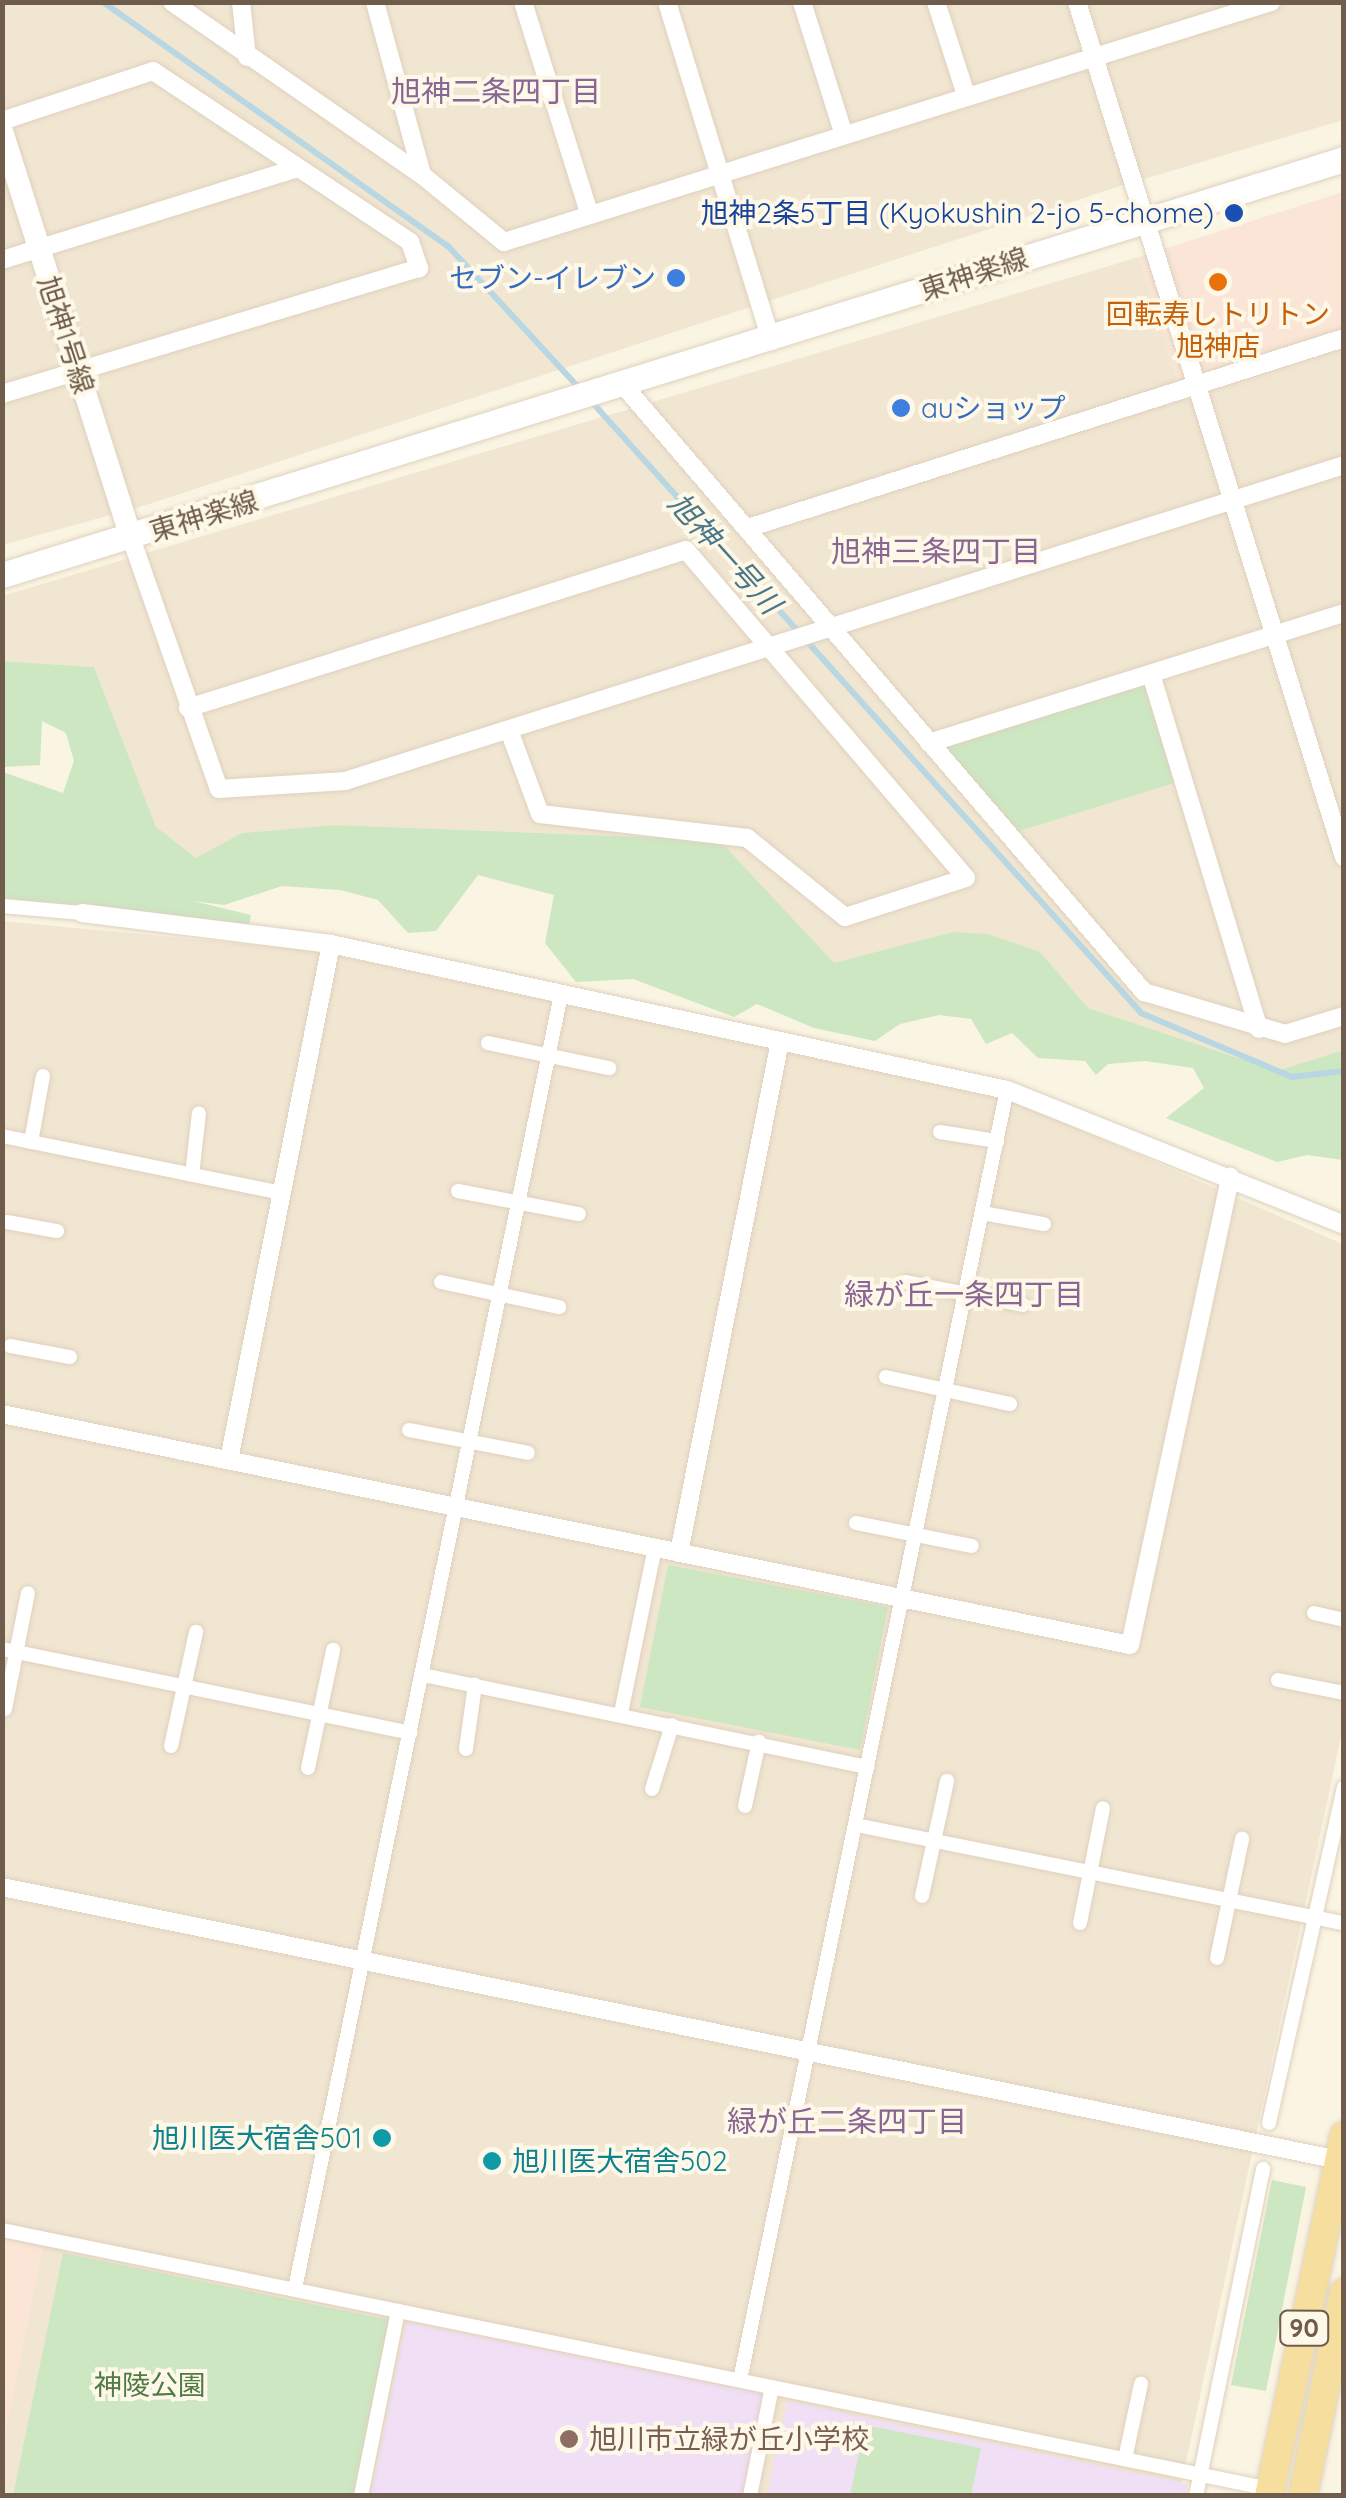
<!DOCTYPE html>
<html>
<head>
<meta charset="utf-8">
<style>
  body { margin:0 }
  #map { position:relative; width:1346px; height:2498px; overflow:hidden; background:#faf4e2; font-family:Quicksand,"Noto Sans JP",sans-serif }
  div>[style] { position:absolute }
  .residential>* { inset:0; background:#f1e6d1 }
  .commercial>* { inset:0; background:#fae5d6 }
  .education>* { inset:0; background:#f1dff6 }
  .green>* { inset:0; background:#cce7c2 }
  .stream>* { height:6px; margin:-3px; padding:0 3px; transform-origin:3px; border-radius:3px; background:#b8d7e2 }
  .roads { filter:drop-shadow(0 0 2px #ded1be) drop-shadow(0 0 2px #ded1be) }
  .pedestrian>* { height:14px; margin:-7px; padding:0 7px; transform-origin:7px; border-radius:7px; background:#fff }
  .minor>* { height:18px; margin:-9px; padding:0 9px; transform-origin:9px; border-radius:9px; background:#fff }
  .tertiary>* { height:22px; margin:-11px; padding:0 11px; transform-origin:11px; border-radius:11px; background:#fff }
  .secondary>* { height:25px; margin:-12.5px; padding:0 12.5px; transform-origin:12.5px; border-radius:12.5px; background:#fff }
  .primary>* { height:28px; margin:-14px; padding:0 14px; transform-origin:14px; border-radius:14px; background:#f6df9e }
  .dots>* { width:28px; height:28px; translate:-50% -50%; box-sizing:border-box; border:5px solid #fef8e8; border-radius:50% }
  span { translate:-50% -50%; white-space:nowrap; text-align:center; line-height:1.15; -webkit-text-stroke:8px #fef8e8; paint-order:stroke }
  .shield-label span { padding:2px 8px; background:#fef8e8; border:2px solid; border-radius:8px; -webkit-text-stroke-width:0 }
  .shield-label { font-size:25px; color:#705c4a; font-weight:700 }
  .transit-label { font-size:28px; color:#164399 }
  .right { translate:-100% -50%; text-align:right }
  .street-label { font-size:28px; color:#705c4a }
  .shop-label { font-size:28px; color:#366cbe }
  .left { translate:0 -50%; text-align:left }
  .food-label { font-size:28px; color:#c56008 }
  .culture-label { font-size:28px; color:#0d838f }
  .park-label { font-size:28px; color:#507b46 }
  .education-label { font-size:28px; color:#785e54 }
  .neighbourhood-label { font-size:30px; color:#896693 }
  .water-label { font-size:30px; color:#497789; font-style:italic }
  .frame { position:absolute; inset:0; border:5px solid #705c4a; pointer-events:none }
</style>
</head>
<body>
<div id="map">
  <div class="residential">
    <i style="clip-path:polygon(3px 3px,1343px 3px,1343px 120px,1117px 187px,146px 505px,3px 545px)"></i>
    <i style="clip-path:polygon(1139px 257px,1184px 401px,1343px 350px,1343px 1050px,1277px 1071px,1087px 1008px,1040px 952px,953px 932px,834px 964px,718px 840px,336px 825px,242px 833px,197px 859px,156px 828px,94px 667px,3px 661px,2px 596px)"></i>
    <i style="clip-path:polygon(2px 921px,309px 950px,1001px 1095px,1343px 1244px,1343px 1727px,1179px 2495px,3px 2495px)"></i>
  </div>
  <div class="commercial">
    <i style="clip-path:polygon(1343px 192px,1343px 350px,1184px 401px,1139px 257px)"></i>
    <i style="clip-path:polygon(3px 2239px,43px 2248px,3px 2447px,2px 2239px)"></i>
  </div>
  <div class="education">
    <i style="clip-path:polygon(406px 2322px,766px 2394px,745px 2495px,370px 2496px)"></i>
    <i style="clip-path:polygon(787px 2401px,1188px 2484px,1185px 2496px,767px 2496px)"></i>
  </div>
  <div class="green">
    <i style="clip-path:polygon(2px 661px,94px 667px,156px 827px,196px 858px,242px 833px,336px 825px,719px 840px,834px 963px,953px 932px,988px 934px,1040px 952px,1088px 1008px,1277px 1071px,1343px 1050px,1343px 1160px,1307px 1155px,1277px 1162px,1166px 1118px,1204px 1088px,1193px 1068px,1145px 1061px,1108px 1064px,1096px 1075px,1085px 1061px,1038px 1058px,1012px 1033px,986px 1044px,971px 1019px,939px 1015px,900px 1024px,875px 1041px,814px 1028px,757px 1004px,734px 1017px,633px 979px,576px 982px,545px 943px,554px 895px,478px 875px,436px 931px,408px 933px,378px 900px,340px 890px,282px 886px,224px 905px,193px 901px,251px 915px,249px 925px,3px 898px,3px 772px,63px 793px,74px 761px,66px 733px,42px 721px,40px 765px,3px 767px)"></i>
    <i style="clip-path:polygon(1151px 674px,1187px 779px,1006px 835px,929px 744px)"></i>
    <i style="clip-path:polygon(668px 1565px,888px 1607px,860px 1750px,640px 1707px)"></i>
    <i style="clip-path:polygon(1272px 2180px,1306px 2187px,1266px 2391px,1231px 2385px)"></i>
    <i style="clip-path:polygon(63px 2253px,390px 2320px,353px 2495px,13px 2496px)"></i>
    <i style="clip-path:polygon(865px 2425px,981px 2448px,971px 2495px,850px 2495px)"></i>
  </div>
  <div class="stream">
    <i style="left:103px;top:2px;width:423px;rotate:35.3deg"></i>
    <i style="left:448px;top:246px;width:193px;rotate:47.3deg"></i>
    <i style="left:591px;top:401px;width:823px;rotate:48.05deg"></i>
    <i style="left:1141px;top:1013px;width:164px;rotate:23deg"></i>
    <i style="left:1292px;top:1077px;width:52px;rotate:-6.6deg"></i>
  </div>
  <div class="roads">
    <div class="pedestrian">
      <i style="left:2px;top:906px;width:80px;rotate:5deg"></i>
      <i style="left:488px;top:1043px;width:124px;rotate:11.7deg"></i>
      <i style="left:940px;top:1132px;width:58px;rotate:9deg"></i>
      <i style="left:2px;top:1136px;width:286px;rotate:11.5deg"></i>
      <i style="left:31px;top:1142px;width:67px;rotate:-79.7deg"></i>
      <i style="left:192px;top:1175px;width:62px;rotate:-83.6deg"></i>
      <i style="left:458px;top:1191px;width:123px;rotate:10.8deg"></i>
      <i style="left:982px;top:1213px;width:63px;rotate:10.1deg"></i>
      <i style="left:7px;top:1222px;width:51px;rotate:10.2deg"></i>
      <i style="left:441px;top:1282px;width:121px;rotate:12deg"></i>
      <i style="left:906px;top:1282px;width:119px;rotate:11.1deg"></i>
      <i style="left:10px;top:1346px;width:61px;rotate:10.4deg"></i>
      <i style="left:886px;top:1377px;width:127px;rotate:12.3deg"></i>
      <i style="left:409px;top:1430px;width:121px;rotate:10.9deg"></i>
      <i style="left:856px;top:1523px;width:118px;rotate:11.2deg"></i>
      <i style="left:1314px;top:1613px;width:31px;rotate:13deg"></i>
      <i style="left:2px;top:1649px;width:417px;rotate:11.6deg"></i>
      <i style="left:423px;top:1675px;width:454px;rotate:11.7deg"></i>
      <i style="left:1278px;top:1680px;width:67px;rotate:11.1deg"></i>
      <i style="left:5px;top:1709px;width:118px;rotate:-78.8deg"></i>
      <i style="left:621px;top:1713px;width:168px;rotate:-78.4deg"></i>
      <i style="left:171px;top:1746px;width:117px;rotate:-77.6deg"></i>
      <i style="left:466px;top:1749px;width:65px;rotate:-82deg"></i>
      <i style="left:308px;top:1768px;width:121px;rotate:-78deg"></i>
      <i style="left:652px;top:1789px;width:67px;rotate:-72.6deg"></i>
      <i style="left:745px;top:1806px;width:66px;rotate:-77.8deg"></i>
      <i style="left:856px;top:1825px;width:498px;rotate:11.4deg"></i>
      <i style="left:922px;top:1896px;width:118px;rotate:-77.7deg"></i>
      <i style="left:1080px;top:1923px;width:117px;rotate:-78.7deg"></i>
      <i style="left:1217px;top:1958px;width:122px;rotate:-78.1deg"></i>
      <i style="left:1269px;top:2123px;width:344px;rotate:-77.4deg"></i>
      <i style="left:2px;top:2230px;width:1280px;rotate:11.54deg"></i>
      <i style="left:295px;top:2289px;width:1322px;rotate:-78.39deg"></i>
      <i style="left:740px;top:2380px;width:1317px;rotate:-78.31deg"></i>
      <i style="left:1125px;top:2459px;width:77px;rotate:-78deg"></i>
      <i style="left:361px;top:2496px;width:189px;rotate:-78.7deg"></i>
      <i style="left:750px;top:2496px;width:111px;rotate:-78.6deg"></i>
      <i style="left:1196px;top:2496px;width:334px;rotate:-78.4deg"></i>
    </div>
    <div class="minor">
      <i style="left:172px;top:2px;width:304px;rotate:34.7deg"></i>
      <i style="left:422px;top:175px;width:106px;rotate:39.3deg"></i>
      <i style="left:504px;top:242px;width:804px;rotate:-17.38deg"></i>
      <i style="left:241px;top:2px;width:55px;rotate:83.8deg"></i>
      <i style="left:375px;top:2px;width:179px;rotate:74.8deg"></i>
      <i style="left:523px;top:2px;width:221px;rotate:72.6deg"></i>
      <i style="left:667px;top:2px;width:355px;rotate:72.9deg"></i>
      <i style="left:802px;top:2px;width:136px;rotate:72.5deg"></i>
      <i style="left:936px;top:2px;width:98px;rotate:72.1deg"></i>
      <i style="left:1077px;top:2px;width:896px;rotate:72.66deg"></i>
      <i style="left:2px;top:121px;width:159px;rotate:-18.3deg"></i>
      <i style="left:153px;top:71px;width:309px;rotate:33.6deg"></i>
      <i style="left:410px;top:242px;width:28px;rotate:71deg"></i>
      <i style="left:419px;top:268px;width:436px;rotate:163.2deg"></i>
      <i style="left:2px;top:260px;width:310px;rotate:-17.3deg"></i>
      <i style="left:624px;top:386px;width:799px;rotate:49.37deg"></i>
      <i style="left:1144px;top:992px;width:147px;rotate:16.6deg"></i>
      <i style="left:1285px;top:1034px;width:62px;rotate:-17deg"></i>
      <i style="left:748px;top:528px;width:626px;rotate:-17.68deg"></i>
      <i style="left:131px;top:538px;width:266px;rotate:70.7deg"></i>
      <i style="left:219px;top:789px;width:126px;rotate:-3.6deg"></i>
      <i style="left:345px;top:781px;width:1048px;rotate:-17.55deg"></i>
      <i style="left:1151px;top:674px;width:371px;rotate:73.1deg"></i>
      <i style="left:188px;top:708px;width:522px;rotate:-17.6deg"></i>
      <i style="left:686px;top:550px;width:431px;rotate:49.5deg"></i>
      <i style="left:966px;top:878px;width:127px;rotate:162.1deg"></i>
      <i style="left:845px;top:917px;width:126px;rotate:-141.1deg"></i>
      <i style="left:747px;top:838px;width:208px;rotate:-173.4deg"></i>
      <i style="left:540px;top:814px;width:86px;rotate:-110.3deg"></i>
      <i style="left:929px;top:743px;width:435px;rotate:-17.4deg"></i>
      <i style="left:82px;top:913px;width:251px;rotate:7.1deg"></i>
      <i style="left:331px;top:944px;width:692px;rotate:12.19deg"></i>
      <i style="left:1007px;top:1090px;width:363px;rotate:21.8deg"></i>
      <i style="left:2px;top:1414px;width:1151px;rotate:11.57deg"></i>
      <i style="left:1130px;top:1645px;width:479px;rotate:-77.9deg"></i>
      <i style="left:229px;top:1460px;width:526px;rotate:-78.82deg"></i>
      <i style="left:679px;top:1553px;width:522px;rotate:-78.84deg"></i>
      <i style="left:2px;top:1887px;width:1370px;rotate:11.54deg"></i>
    </div>
    <div class="tertiary">
      <i style="left:2px;top:131px;width:427px;rotate:72.4deg"></i>
    </div>
    <div class="secondary">
      <i style="left:2px;top:575px;width:1405px;rotate:-17.22deg"></i>
    </div>
    <div class="primary">
      <i style="left:1269px;top:2496px;width:368px;rotate:-78.2deg"></i>
      <i style="left:1303px;top:2496px;width:207px;rotate:-78.6deg"></i>
    </div>
  </div>
  <div class="dots">
    <i style="left:1234px;top:213px;background:#1a4fb4"></i>
    <i style="left:676px;top:278px;background:#3f7fe0"></i>
    <i style="left:1218px;top:282px;background:#e8710a"></i>
    <i style="left:901px;top:408px;background:#3f7fe0"></i>
    <i style="left:382px;top:2138px;background:#0f9aa8"></i>
    <i style="left:492px;top:2161px;background:#0f9aa8"></i>
    <i style="left:569px;top:2439px;background:#8d6e63"></i>
  </div>
  <div class="shield-label">
    <span style="left:1304px;top:2328px">90</span>
  </div>
  <div class="transit-label">
    <span class="right" style="left:1214px;top:213px">旭神2条5丁目 (Kyokushin 2-jo 5-chome)</span>
  </div>
  <div class="street-label">
    <span style="left:974px;top:274px;rotate:-18deg">東神楽線</span>
    <span style="left:66px;top:335px;rotate:72deg">旭神1号線</span>
    <span style="left:204px;top:516px;rotate:-17deg">東神楽線</span>
  </div>
  <div class="shop-label">
    <span class="right" style="left:656px;top:278px">セブン-イレブン</span>
    <span class="left" style="left:921px;top:408px">auショップ</span>
  </div>
  <div class="food-label">
    <span style="left:1218px;top:330px">回転寿しトリトン<br>旭神店</span>
  </div>
  <div class="culture-label">
    <span class="right" style="left:362px;top:2138px">旭川医大宿舎501</span>
    <span class="left" style="left:512px;top:2161px">旭川医大宿舎502</span>
  </div>
  <div class="park-label">
    <span style="left:150px;top:2385px">神陵公園</span>
  </div>
  <div class="education-label">
    <span class="left" style="left:589px;top:2439px">旭川市立緑が丘小学校</span>
  </div>
  <div class="neighbourhood-label">
    <span style="left:496px;top:91px">旭神二条四丁目</span>
    <span style="left:936px;top:551px">旭神三条四丁目</span>
    <span style="left:964px;top:1294px">緑が丘一条四丁目</span>
    <span style="left:847px;top:2121px">緑が丘二条四丁目</span>
  </div>
  <div class="water-label">
    <span style="left:725px;top:553px;rotate:48deg">旭神一号川</span>
  </div>
  <div class="frame"></div>
</div>
</body>
</html>
